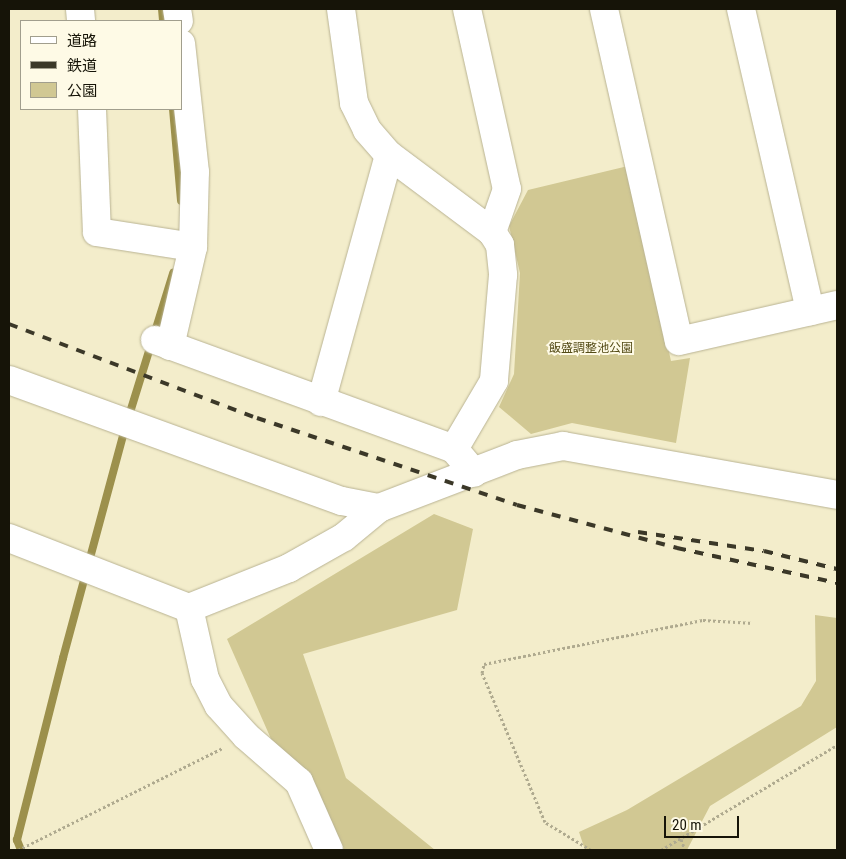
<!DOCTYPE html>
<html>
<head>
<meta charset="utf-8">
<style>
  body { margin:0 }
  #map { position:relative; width:846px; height:859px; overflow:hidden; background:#f3edcb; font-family:"Roboto Condensed","Noto Sans JP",sans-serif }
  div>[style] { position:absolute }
  .green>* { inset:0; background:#d1c893 }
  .stream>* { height:8px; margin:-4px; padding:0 4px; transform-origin:4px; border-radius:4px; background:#9c904c }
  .path>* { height:3px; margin-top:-1.5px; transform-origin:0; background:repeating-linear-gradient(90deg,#afaa8f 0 2.5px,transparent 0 5px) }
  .roads { filter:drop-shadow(0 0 1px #b9b393) drop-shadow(0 0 1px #b9b393) }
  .minor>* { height:28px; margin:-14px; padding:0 14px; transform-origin:14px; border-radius:14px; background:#fff }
  .rail>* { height:4px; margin-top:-2px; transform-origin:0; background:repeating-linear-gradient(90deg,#3b3828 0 9px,transparent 0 18px) }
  span { translate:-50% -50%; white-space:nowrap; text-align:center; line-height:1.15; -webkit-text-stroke:4px #fefae6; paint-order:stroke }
  .park-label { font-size:12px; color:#544b16 }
  .frame { position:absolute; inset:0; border:10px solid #161408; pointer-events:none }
  .legend { position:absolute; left:20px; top:20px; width:162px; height:90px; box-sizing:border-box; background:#fefae6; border:1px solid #a19e8d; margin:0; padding:6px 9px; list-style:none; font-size:15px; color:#161408 }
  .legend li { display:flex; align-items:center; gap:10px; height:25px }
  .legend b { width:25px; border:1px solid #a19e8d }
  .scale { position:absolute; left:664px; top:816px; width:75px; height:22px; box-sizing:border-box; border:2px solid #161408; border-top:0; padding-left:6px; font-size:15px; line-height:18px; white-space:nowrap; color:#161408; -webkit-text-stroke:4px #fefae6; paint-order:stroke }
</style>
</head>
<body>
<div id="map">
  <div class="green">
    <i style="clip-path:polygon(628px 166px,671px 361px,690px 358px,676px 443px,572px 423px,531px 434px,499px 407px,514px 374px,520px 273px,509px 226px,528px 190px)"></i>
    <i style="clip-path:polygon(434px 514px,473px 529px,457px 610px,303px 654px,346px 778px,435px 850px,336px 850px,297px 798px,227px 639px)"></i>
    <i style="clip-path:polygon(815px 615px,837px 618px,837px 727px,710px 806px,687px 850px,585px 850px,579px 832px,627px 810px,801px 706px,816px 681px)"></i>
  </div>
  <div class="stream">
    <i style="left:162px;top:9px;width:12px;rotate:85deg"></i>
    <i style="left:173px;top:109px;width:92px;rotate:85deg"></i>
    <i style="left:21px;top:850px;width:11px;rotate:-112deg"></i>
    <i style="left:17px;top:840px;width:188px;rotate:-75.8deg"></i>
    <i style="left:63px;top:658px;width:231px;rotate:-74.9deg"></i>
    <i style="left:123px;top:435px;width:170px;rotate:-72.8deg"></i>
  </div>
  <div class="path">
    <i style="left:681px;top:839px;width:12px;rotate:70deg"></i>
    <i style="left:18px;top:850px;width:229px;rotate:-26.5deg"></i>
    <i style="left:591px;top:850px;width:54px;rotate:-148.7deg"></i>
    <i style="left:545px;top:822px;width:162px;rotate:-112.9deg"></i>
    <i style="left:482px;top:673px;width:9px;rotate:-77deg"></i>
    <i style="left:484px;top:664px;width:223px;rotate:-11.4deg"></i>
    <i style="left:703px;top:620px;width:50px;rotate:3.4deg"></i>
    <i style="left:661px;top:850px;width:205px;rotate:-30.8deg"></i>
  </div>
  <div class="roads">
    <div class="minor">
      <i style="left:80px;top:9px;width:12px;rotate:85deg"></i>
      <i style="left:177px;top:9px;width:12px;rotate:81deg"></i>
      <i style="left:341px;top:9px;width:95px;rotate:82.1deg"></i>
      <i style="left:354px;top:103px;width:30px;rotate:64deg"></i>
      <i style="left:367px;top:130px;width:33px;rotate:49deg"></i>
      <i style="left:389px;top:155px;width:129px;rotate:36.8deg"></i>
      <i style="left:492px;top:232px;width:15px;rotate:58deg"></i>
      <i style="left:500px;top:245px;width:30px;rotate:84deg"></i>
      <i style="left:503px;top:275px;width:106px;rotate:94.9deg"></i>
      <i style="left:494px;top:381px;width:79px;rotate:120.5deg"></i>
      <i style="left:454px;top:449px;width:31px;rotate:50deg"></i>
      <i style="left:467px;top:9px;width:184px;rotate:77.5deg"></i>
      <i style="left:507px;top:189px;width:46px;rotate:109.2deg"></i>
      <i style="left:604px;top:9px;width:340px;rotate:77.3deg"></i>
      <i style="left:679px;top:341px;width:162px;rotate:-12.8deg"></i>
      <i style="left:741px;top:9px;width:310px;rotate:77.1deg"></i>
      <i style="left:92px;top:109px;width:123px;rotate:87.7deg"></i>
      <i style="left:97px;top:232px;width:97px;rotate:8.9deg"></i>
      <i style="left:155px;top:340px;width:318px;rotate:20deg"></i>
      <i style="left:170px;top:346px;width:102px;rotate:-76.9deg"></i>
      <i style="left:193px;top:247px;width:75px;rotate:-88.5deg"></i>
      <i style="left:195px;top:172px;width:129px;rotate:-96.2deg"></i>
      <i style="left:9px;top:380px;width:354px;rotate:20deg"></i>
      <i style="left:342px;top:501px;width:38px;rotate:11deg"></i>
      <i style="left:379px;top:508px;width:148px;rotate:-21deg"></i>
      <i style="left:517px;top:455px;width:47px;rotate:-11.1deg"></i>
      <i style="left:563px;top:446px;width:278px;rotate:10.1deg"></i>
      <i style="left:321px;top:402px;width:256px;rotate:-74.6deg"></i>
      <i style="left:9px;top:538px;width:193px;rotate:21.3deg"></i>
      <i style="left:189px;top:608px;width:108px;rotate:-21.8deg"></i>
      <i style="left:289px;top:568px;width:63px;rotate:-29.4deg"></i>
      <i style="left:344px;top:537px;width:45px;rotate:-39.6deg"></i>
      <i style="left:189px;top:608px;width:73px;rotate:77.3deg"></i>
      <i style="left:205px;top:679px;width:30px;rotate:63deg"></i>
      <i style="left:219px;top:706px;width:40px;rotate:48deg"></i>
      <i style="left:246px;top:736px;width:70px;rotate:41deg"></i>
      <i style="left:299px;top:782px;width:74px;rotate:66.2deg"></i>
    </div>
  </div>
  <div class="rail">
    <i style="left:9px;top:324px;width:265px;rotate:20.8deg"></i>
    <i style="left:257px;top:418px;width:274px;rotate:18.5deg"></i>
    <i style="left:517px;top:505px;width:166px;rotate:15deg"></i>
    <i style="left:677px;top:548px;width:164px;rotate:12.3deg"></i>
    <i style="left:638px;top:532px;width:127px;rotate:8.6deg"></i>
    <i style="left:764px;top:551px;width:75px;rotate:13.9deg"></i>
  </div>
  <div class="park-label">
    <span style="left:591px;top:349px">飯盛調整池公園</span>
  </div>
  <div class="frame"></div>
  <ul class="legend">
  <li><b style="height:6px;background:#fff"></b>道路</li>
  <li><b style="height:6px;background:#3b3828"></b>鉄道</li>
  <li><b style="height:14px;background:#d1c893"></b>公園</li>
  </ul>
  <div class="scale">20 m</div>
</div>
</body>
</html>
